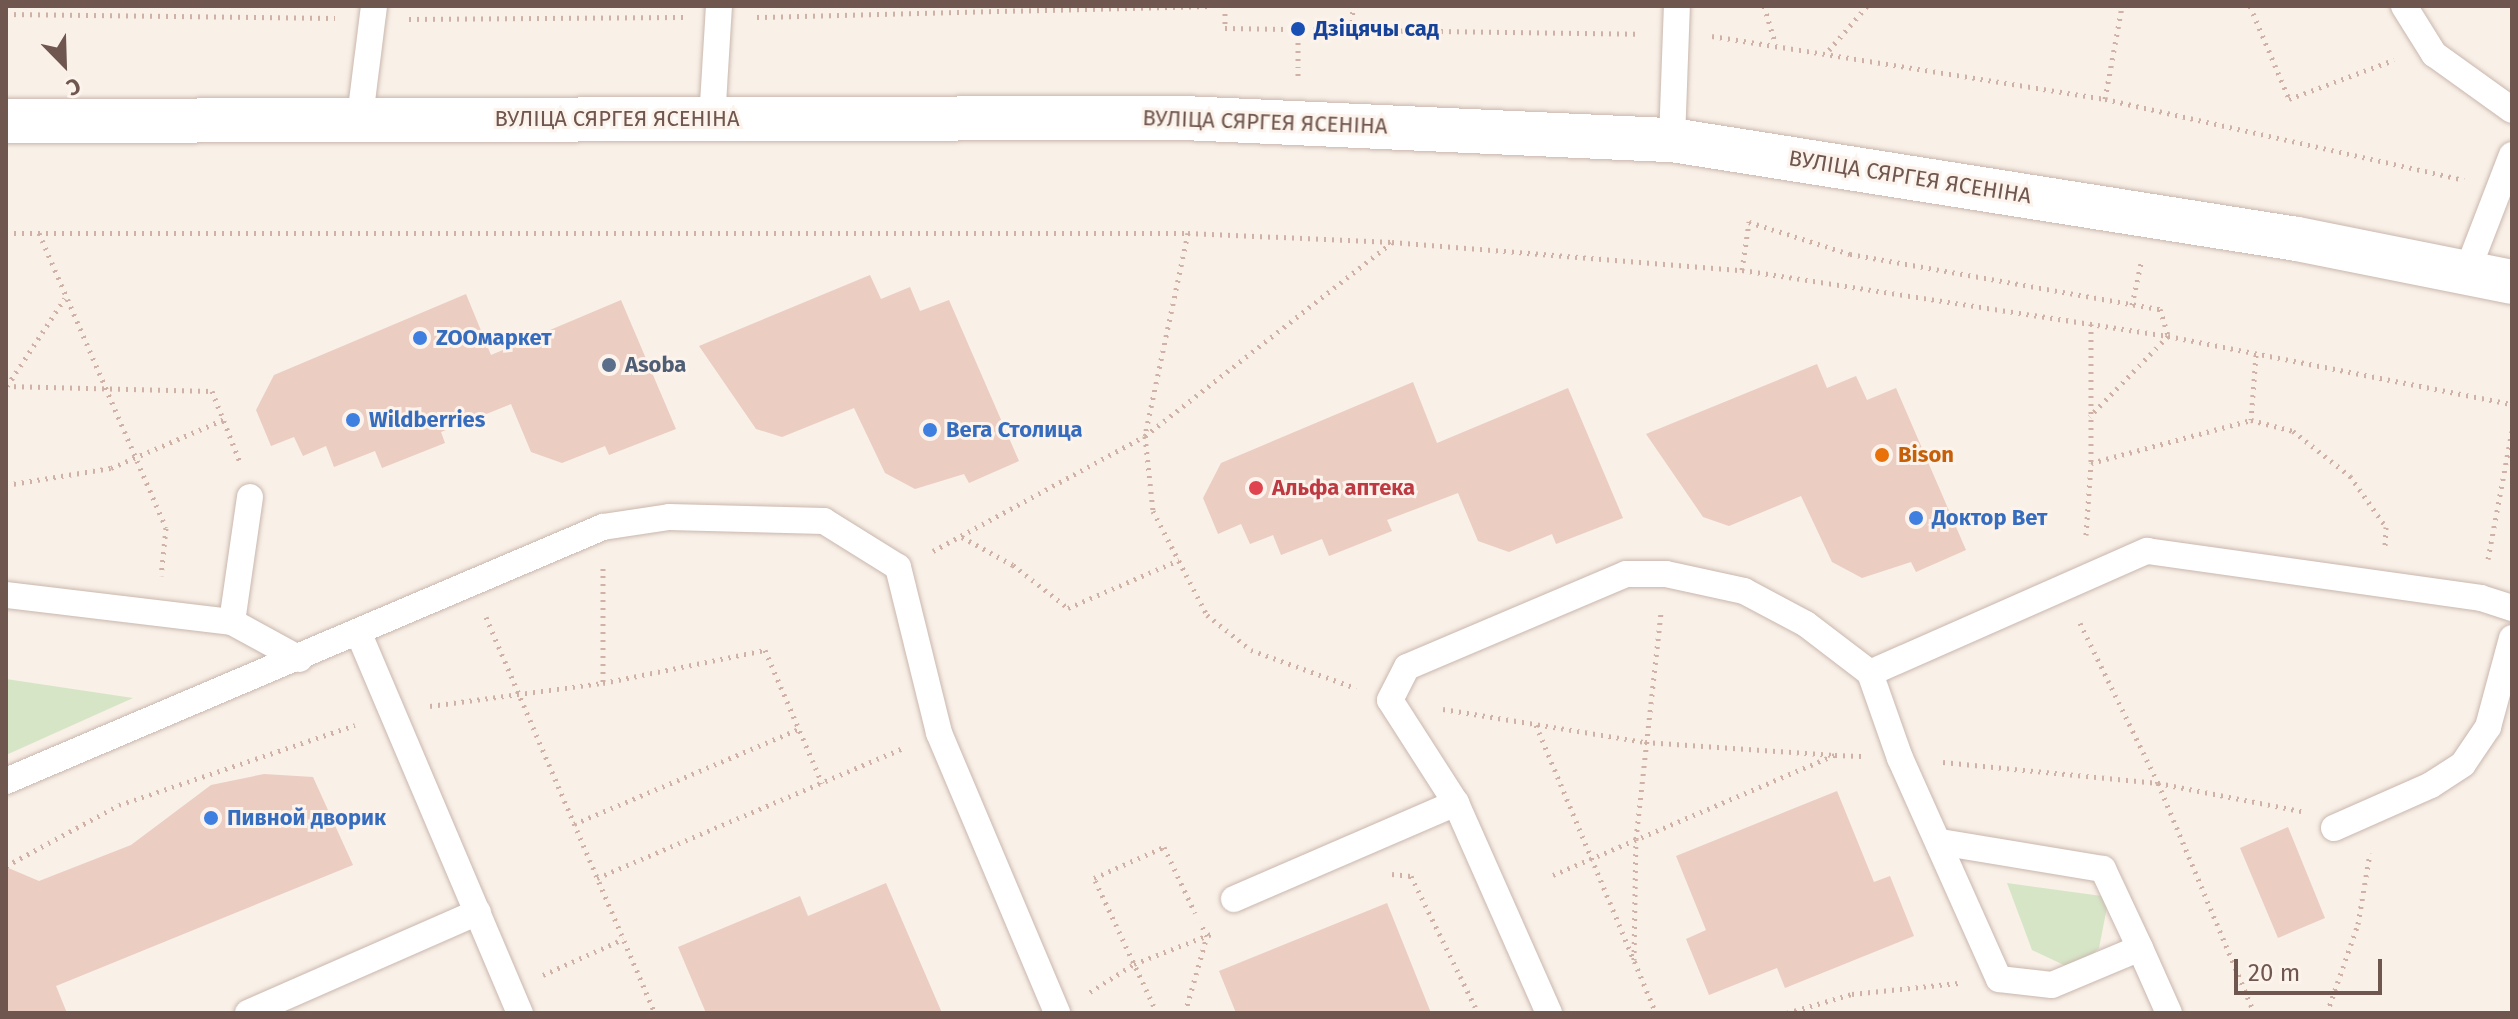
<!DOCTYPE html>
<html>
<head>
<meta charset="utf-8">
<style>
  body { margin:0 }
  #map { position:relative; width:2518px; height:1019px; overflow:hidden; background:#f9f0e7; font-family:"Fira Sans",sans-serif }
  div>[style] { position:absolute }
  .green>* { inset:0; background:#d7e5c7 }
  .building>* { inset:0; background:#ebcdc2 }
  .path>* { height:5px; margin-top:-2.5px; transform-origin:0; background:repeating-linear-gradient(90deg,#d0b1a5 0 2px,transparent 0 8px) }
  .roads { filter:drop-shadow(0 0 2px #c9b7ae) drop-shadow(0 0 2px #c9b7ae) }
  .service>* { height:26px; margin:-13px; padding:0 13px; transform-origin:13px; border-radius:13px; background:#fff }
  .secondary>* { height:44px; margin:-22px; padding:0 22px; transform-origin:22px; border-radius:22px; background:#fff }
  .dots>* { width:22px; height:22px; translate:-50% -50%; box-sizing:border-box; border:4px solid #fcf4ec; border-radius:50% }
  span { translate:-50% -50%; white-space:nowrap; text-align:center; line-height:1.15; -webkit-text-stroke:6px #fcf4ec; paint-order:stroke }
  .transit-label { font-size:22px; color:#164399; font-weight:700 }
  .left { translate:0 -50%; text-align:left }
  .street-label { font-size:22px; color:#6f564e }
  .shop-label { font-size:22px; color:#366cbe; font-weight:700 }
  .service-label { font-size:22px; color:#4e5e75; font-weight:700 }
  .food-label { font-size:22px; color:#c56008; font-weight:700 }
  .health-label { font-size:22px; color:#be3a42; font-weight:700 }
  .frame { position:absolute; inset:0; border:8px solid #6f564e; pointer-events:none }
  .north { position:absolute; left:24px; top:24px; width:80px; height:80px; -webkit-text-stroke:6px #fcf4ec; paint-order:stroke; rotate:157deg; font-size:22px; font-weight:700; line-height:32px; text-align:center; color:#6f564e }
  .north::after { content:''; display:block; margin:auto; width:28px; height:36px; background:#6f564e; clip-path:polygon(50% 0,100% 100%,50% 72%,0 100%) }
  .scale { position:absolute; left:2234px; top:959px; width:148px; height:36px; box-sizing:border-box; border:4px solid #6f564e; border-top:0; padding-left:10px; font-size:24px; line-height:28px; white-space:nowrap; color:#6f564e; -webkit-text-stroke:6px #fcf4ec; paint-order:stroke }
</style>
</head>
<body>
<div id="map">
  <div class="green">
    <i style="clip-path:polygon(6px 679px,133px 698px,6px 755px)"></i>
    <i style="clip-path:polygon(2007px 883px,2109px 897px,2099px 948px,2088px 959px,2066px 966px,2032px 950px)"></i>
  </div>
  <div class="building">
    <i style="clip-path:polygon(870px 275px,881px 299px,910px 287px,920px 311px,949px 300px,1019px 461px,969px 483px,964px 474px,915px 489px,885px 473px,854px 408px,782px 437px,756px 429px,699px 346px)"></i>
    <i style="clip-path:polygon(466px 294px,491px 355px,621px 300px,676px 429px,609px 455px,605px 446px,562px 463px,531px 452px,511px 404px,441px 432px,445px 443px,382px 468px,375px 451px,334px 467px,326px 446px,303px 456px,294px 437px,271px 446px,256px 410px,274px 375px)"></i>
    <i style="clip-path:polygon(1817px 364px,1827px 388px,1856px 376px,1867px 400px,1896px 388px,1966px 550px,1916px 572px,1911px 562px,1862px 578px,1832px 562px,1801px 496px,1729px 526px,1703px 517px,1646px 434px)"></i>
    <i style="clip-path:polygon(1413px 382px,1437px 443px,1568px 388px,1623px 518px,1556px 544px,1552px 534px,1509px 552px,1478px 541px,1458px 493px,1387px 520px,1392px 531px,1329px 556px,1322px 539px,1281px 555px,1273px 535px,1250px 544px,1241px 524px,1218px 534px,1203px 498px,1221px 463px)"></i>
    <i style="clip-path:polygon(264px 774px,313px 777px,353px 865px,56px 986px,67px 1013px,6px 1013px,6px 867px,39px 881px,131px 845px,211px 785px)"></i>
    <i style="clip-path:polygon(1837px 791px,1874px 882px,1890px 876px,1914px 936px,1785px 988px,1777px 968px,1709px 995px,1686px 939px,1706px 930px,1676px 856px)"></i>
    <i style="clip-path:polygon(2288px 827px,2325px 918px,2278px 938px,2240px 848px)"></i>
    <i style="clip-path:polygon(886px 883px,942px 1013px,706px 1013px,678px 947px,800px 896px,808px 916px)"></i>
    <i style="clip-path:polygon(1387px 903px,1431px 1013px,1236px 1013px,1219px 971px)"></i>
  </div>
  <div class="path">
    <i style="left:1225px;top:6px;width:22px;rotate:90deg"></i>
    <i style="left:1225px;top:28px;width:413px;rotate:0.8deg"></i>
    <i style="left:1764px;top:6px;width:39px;rotate:73deg"></i>
    <i style="left:2250px;top:6px;width:101px;rotate:67.2deg"></i>
    <i style="left:2289px;top:99px;width:112px;rotate:-20.4deg"></i>
    <i style="left:6px;top:14px;width:329px;rotate:0.7deg"></i>
    <i style="left:757px;top:17px;width:454px;rotate:-1.4deg"></i>
    <i style="left:409px;top:19px;width:274px;rotate:-0.4deg"></i>
    <i style="left:1352px;top:30px;width:24px;rotate:-88deg"></i>
    <i style="left:1712px;top:36px;width:398px;rotate:9.1deg"></i>
    <i style="left:2105px;top:99px;width:368px;rotate:12.7deg"></i>
    <i style="left:1829px;top:50px;width:58px;rotate:-49.2deg"></i>
    <i style="left:1298px;top:76px;width:47px;rotate:-90deg"></i>
    <i style="left:2105px;top:99px;width:95px;rotate:-79.6deg"></i>
    <i style="left:6px;top:233px;width:1182px"></i>
    <i style="left:1188px;top:233px;width:204px;rotate:2.5deg"></i>
    <i style="left:1392px;top:242px;width:351px;rotate:4.6deg"></i>
    <i style="left:1742px;top:270px;width:431px;rotate:8.8deg"></i>
    <i style="left:2168px;top:336px;width:351px;rotate:11.2deg"></i>
    <i style="left:39px;top:233px;width:321px;rotate:66.7deg"></i>
    <i style="left:166px;top:528px;width:48px;rotate:95.9deg"></i>
    <i style="left:1188px;top:233px;width:208px;rotate:102deg"></i>
    <i style="left:1145px;top:436px;width:75px;rotate:83.9deg"></i>
    <i style="left:1153px;top:511px;width:117px;rotate:62.6deg"></i>
    <i style="left:1207px;top:615px;width:56px;rotate:38.5deg"></i>
    <i style="left:1251px;top:650px;width:112px;rotate:19.9deg"></i>
    <i style="left:1742px;top:270px;width:49px;rotate:-81.7deg"></i>
    <i style="left:1749px;top:222px;width:106px;rotate:17.6deg"></i>
    <i style="left:1850px;top:254px;width:315px;rotate:10.1deg"></i>
    <i style="left:2160px;top:309px;width:28px;rotate:73deg"></i>
    <i style="left:2168px;top:336px;width:112px;rotate:134.3deg"></i>
    <i style="left:2132px;top:305px;width:43px;rotate:-77.9deg"></i>
    <i style="left:2091px;top:324px;width:139px;rotate:90deg"></i>
    <i style="left:2256px;top:355px;width:65px;rotate:94.4deg"></i>
    <i style="left:2251px;top:420px;width:43px;rotate:14.7deg"></i>
    <i style="left:2293px;top:431px;width:73px;rotate:38.3deg"></i>
    <i style="left:2350px;top:476px;width:62px;rotate:54.8deg"></i>
    <i style="left:2386px;top:527px;width:20px;rotate:93deg"></i>
    <i style="left:6px;top:386px;width:206px;rotate:1.4deg"></i>
    <i style="left:212px;top:391px;width:76px;rotate:68.5deg"></i>
    <i style="left:7px;top:386px;width:105px;rotate:-56.6deg"></i>
    <i style="left:6px;top:485px;width:106px;rotate:-9.2deg"></i>
    <i style="left:111px;top:468px;width:126px;rotate:-23.3deg"></i>
    <i style="left:2086px;top:535px;width:72px;rotate:-86deg"></i>
    <i style="left:2091px;top:463px;width:166px;rotate:-15deg"></i>
    <i style="left:962px;top:537px;width:58px;rotate:28.8deg"></i>
    <i style="left:1013px;top:565px;width:70px;rotate:38deg"></i>
    <i style="left:1068px;top:608px;width:121px;rotate:-23.4deg"></i>
    <i style="left:933px;top:551px;width:241px;rotate:-28.5deg"></i>
    <i style="left:1145px;top:436px;width:313px;rotate:-38.1deg"></i>
    <i style="left:2488px;top:559px;width:130px;rotate:-79.4deg"></i>
    <i style="left:603px;top:568px;width:115px;rotate:90deg"></i>
    <i style="left:486px;top:617px;width:431px;rotate:66.9deg"></i>
    <i style="left:2080px;top:623px;width:178px;rotate:64deg"></i>
    <i style="left:2158px;top:783px;width:249px;rotate:67.3deg"></i>
    <i style="left:430px;top:706px;width:175px;rotate:-7.6deg"></i>
    <i style="left:603px;top:683px;width:165px;rotate:-11.5deg"></i>
    <i style="left:765px;top:650px;width:145px;rotate:66.8deg"></i>
    <i style="left:1443px;top:709px;width:205px;rotate:9.3deg"></i>
    <i style="left:1645px;top:742px;width:190px;rotate:3.9deg"></i>
    <i style="left:1536px;top:725px;width:312px;rotate:67.4deg"></i>
    <i style="left:1943px;top:762px;width:216px;rotate:5.6deg"></i>
    <i style="left:2158px;top:783px;width:146px;rotate:11.1deg"></i>
    <i style="left:574px;top:824px;width:244px;rotate:-22.9deg"></i>
    <i style="left:6px;top:866px;width:128px;rotate:-28.4deg"></i>
    <i style="left:119px;top:805px;width:249px;rotate:-18.7deg"></i>
    <i style="left:1392px;top:874px;width:19px;rotate:6deg"></i>
    <i style="left:1411px;top:876px;width:153px;rotate:63.9deg"></i>
    <i style="left:1553px;top:875px;width:306px;rotate:-23.1deg"></i>
    <i style="left:1835px;top:755px;width:26px;rotate:2deg"></i>
    <i style="left:597px;top:878px;width:335px;rotate:-23deg"></i>
    <i style="left:1634px;top:960px;width:121px;rotate:-89.1deg"></i>
    <i style="left:1636px;top:839px;width:229px;rotate:-83.7deg"></i>
    <i style="left:543px;top:975px;width:88px;rotate:-24.2deg"></i>
    <i style="left:1090px;top:992px;width:52px;rotate:-32.5deg"></i>
    <i style="left:1134px;top:964px;width:86px;rotate:-21.2deg"></i>
    <i style="left:1157px;top:1013px;width:149px;rotate:-115deg"></i>
    <i style="left:1094px;top:878px;width:77px;rotate:-23.9deg"></i>
    <i style="left:1164px;top:847px;width:73px;rotate:64.8deg"></i>
    <i style="left:1185px;top:1013px;width:80px;rotate:-74.1deg"></i>
    <i style="left:1207px;top:936px;width:16px;rotate:-117deg"></i>
    <i style="left:1787px;top:1013px;width:68px;rotate:-16.3deg"></i>
    <i style="left:1852px;top:994px;width:107px;rotate:-5.9deg"></i>
    <i style="left:2327px;top:1013px;width:94px;rotate:-70.8deg"></i>
    <i style="left:2358px;top:924px;width:72px;rotate:-80.4deg"></i>
  </div>
  <div class="roads">
    <div class="service">
      <i style="left:2404px;top:6px;width:57px;rotate:58deg"></i>
      <i style="left:2434px;top:54px;width:96px;rotate:35.7deg"></i>
      <i style="left:360px;top:117px;width:112px;rotate:-82.8deg"></i>
      <i style="left:712px;top:120px;width:114px;rotate:-86.5deg"></i>
      <i style="left:1672px;top:140px;width:134px;rotate:-87.9deg"></i>
      <i style="left:2468px;top:269px;width:122px;rotate:-68.9deg"></i>
      <i style="left:250px;top:497px;width:126px;rotate:98.2deg"></i>
      <i style="left:232px;top:622px;width:77px;rotate:28.6deg"></i>
      <i style="left:6px;top:595px;width:228px;rotate:6.8deg"></i>
      <i style="left:359px;top:634px;width:412px;rotate:67deg"></i>
      <i style="left:1870px;top:673px;width:90px;rotate:70.6deg"></i>
      <i style="left:1900px;top:758px;width:242px;rotate:65.9deg"></i>
      <i style="left:1999px;top:979px;width:53px;rotate:6.5deg"></i>
      <i style="left:2052px;top:985px;width:95px;rotate:-22.8deg"></i>
      <i style="left:2140px;top:948px;width:71px;rotate:66deg"></i>
      <i style="left:6px;top:781px;width:649px;rotate:-23.05deg"></i>
      <i style="left:603px;top:527px;width:67px;rotate:-8.6deg"></i>
      <i style="left:669px;top:517px;width:155px;rotate:1.5deg"></i>
      <i style="left:824px;top:521px;width:87px;rotate:31.9deg"></i>
      <i style="left:898px;top:567px;width:171px;rotate:76.1deg"></i>
      <i style="left:939px;top:733px;width:304px;rotate:67.1deg"></i>
      <i style="left:2334px;top:828px;width:106px;rotate:-23.9deg"></i>
      <i style="left:2431px;top:785px;width:38px;rotate:-33deg"></i>
      <i style="left:2463px;top:764px;width:45px;rotate:-56deg"></i>
      <i style="left:2488px;top:727px;width:92px;rotate:-74.9deg"></i>
      <i style="left:1940px;top:842px;width:165px;rotate:9.4deg"></i>
      <i style="left:2103px;top:869px;width:87px;rotate:64.9deg"></i>
      <i style="left:1234px;top:899px;width:242px;rotate:-23.4deg"></i>
      <i style="left:248px;top:1013px;width:251px;rotate:-23.7deg"></i>
      <i style="left:1549px;top:1013px;width:230px;rotate:-113.9deg"></i>
      <i style="left:1456px;top:803px;width:122px;rotate:-122.7deg"></i>
      <i style="left:1390px;top:700px;width:37px;rotate:-63deg"></i>
      <i style="left:1407px;top:667px;width:238px;rotate:-23deg"></i>
      <i style="left:1626px;top:574px;width:40px"></i>
      <i style="left:1666px;top:574px;width:80px;rotate:12.3deg"></i>
      <i style="left:1744px;top:591px;width:70px;rotate:28deg"></i>
      <i style="left:1806px;top:624px;width:81px;rotate:37.4deg"></i>
      <i style="left:1870px;top:673px;width:303px;rotate:-23.8deg"></i>
      <i style="left:2147px;top:551px;width:337px;rotate:8deg"></i>
      <i style="left:2481px;top:598px;width:33px;rotate:18deg"></i>
    </div>
    <div class="secondary">
      <i style="left:6px;top:121px;width:1177px;rotate:-0.15deg"></i>
      <i style="left:1183px;top:118px;width:489px;rotate:2.6deg"></i>
      <i style="left:1672px;top:140px;width:633px;rotate:9deg"></i>
      <i style="left:2297px;top:239px;width:219px;rotate:11.3deg"></i>
    </div>
  </div>
  <div class="dots">
    <i style="left:1298px;top:29px;background:#1a4fb4"></i>
    <i style="left:420px;top:338px;background:#3f7fe0"></i>
    <i style="left:609px;top:365px;background:#5c6f8a"></i>
    <i style="left:353px;top:420px;background:#3f7fe0"></i>
    <i style="left:930px;top:430px;background:#3f7fe0"></i>
    <i style="left:1882px;top:455px;background:#e8710a"></i>
    <i style="left:1256px;top:488px;background:#e0444e"></i>
    <i style="left:1916px;top:518px;background:#3f7fe0"></i>
    <i style="left:211px;top:818px;background:#3f7fe0"></i>
  </div>
  <div class="transit-label">
    <span class="left" style="left:1314px;top:29px">Дзіцячы сад</span>
  </div>
  <div class="street-label">
    <span style="left:617px;top:119px">ВУЛІЦА СЯРГЕЯ ЯСЕНІНА</span>
    <span style="left:1265px;top:122px;rotate:2deg">ВУЛІЦА СЯРГЕЯ ЯСЕНІНА</span>
    <span style="left:1910px;top:177px;rotate:9deg">ВУЛІЦА СЯРГЕЯ ЯСЕНІНА</span>
  </div>
  <div class="shop-label">
    <span class="left" style="left:436px;top:338px">ZOOмаркет</span>
    <span class="left" style="left:369px;top:420px">Wildberries</span>
    <span class="left" style="left:946px;top:430px">Вега Столица</span>
    <span class="left" style="left:1932px;top:518px">Доктор Вет</span>
    <span class="left" style="left:227px;top:818px">Пивной дворик</span>
  </div>
  <div class="service-label">
    <span class="left" style="left:625px;top:365px">Asoba</span>
  </div>
  <div class="food-label">
    <span class="left" style="left:1898px;top:455px">Bison</span>
  </div>
  <div class="health-label">
    <span class="left" style="left:1272px;top:488px">Альфа аптека</span>
  </div>
  <div class="frame"></div>
  <div class="north">С</div>
  <div class="scale">20 m</div>
</div>
</body>
</html>
